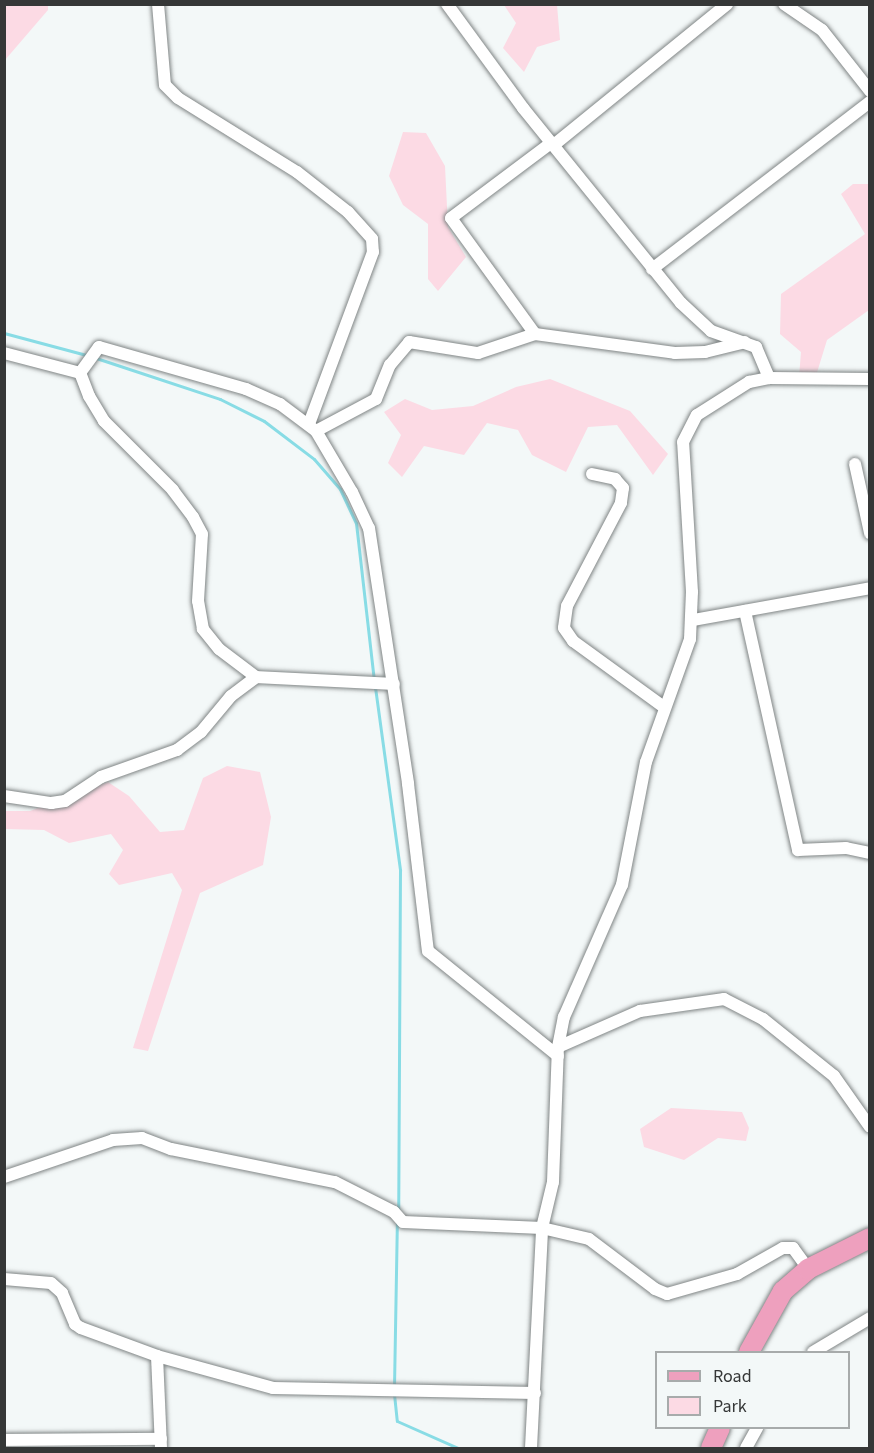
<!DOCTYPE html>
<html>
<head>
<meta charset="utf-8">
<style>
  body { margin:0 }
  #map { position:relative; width:874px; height:1453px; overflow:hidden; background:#f3f8f8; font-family:"Source Sans 3",sans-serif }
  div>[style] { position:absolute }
  .green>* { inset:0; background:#fcdae4 }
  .stream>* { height:3px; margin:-1.5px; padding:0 1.5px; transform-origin:1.5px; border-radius:1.5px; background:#88dce5 }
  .roads { filter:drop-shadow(0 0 2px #808585) drop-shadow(0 0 2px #808585) }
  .street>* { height:12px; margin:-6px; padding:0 6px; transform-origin:6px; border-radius:6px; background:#fff }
  .primary>* { height:20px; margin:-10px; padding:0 10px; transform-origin:10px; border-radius:10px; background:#eea0be }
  span { translate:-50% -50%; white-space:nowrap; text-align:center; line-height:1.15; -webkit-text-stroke:5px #f3f8f8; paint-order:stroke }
  .frame { position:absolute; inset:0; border:6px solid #353737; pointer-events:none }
  .legend { position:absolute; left:655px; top:1351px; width:195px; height:78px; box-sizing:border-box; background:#f3f8f8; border:2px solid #a7abab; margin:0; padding:8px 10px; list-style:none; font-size:18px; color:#353737 }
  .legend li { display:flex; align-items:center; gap:12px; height:30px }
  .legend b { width:30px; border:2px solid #a7abab }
</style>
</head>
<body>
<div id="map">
  <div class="green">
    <i style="clip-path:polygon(5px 4px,48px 5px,48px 10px,5px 60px)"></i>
    <i style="clip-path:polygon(504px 5px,557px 5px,560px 40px,537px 47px,524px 72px,503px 48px,516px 23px)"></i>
    <i style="clip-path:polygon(403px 132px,426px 133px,445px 166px,448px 227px,466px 257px,438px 291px,428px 279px,428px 224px,403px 205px,389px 176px)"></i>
    <i style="clip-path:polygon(853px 184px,869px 184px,869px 310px,827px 340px,815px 379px,799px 377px,801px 352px,780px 334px,781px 294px,865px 234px,841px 194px)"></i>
    <i style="clip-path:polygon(550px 379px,630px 411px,668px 454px,653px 475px,617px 425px,588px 427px,566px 472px,532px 455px,518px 430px,487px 423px,464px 455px,424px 446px,402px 477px,388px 463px,401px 435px,384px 412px,405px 399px,432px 410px,473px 406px,516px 387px)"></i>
    <i style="clip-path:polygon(227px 766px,260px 772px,271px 817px,263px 865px,200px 893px,148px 1051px,133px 1048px,182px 890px,172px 873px,119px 885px,109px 874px,123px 850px,111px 834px,69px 843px,44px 830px,5px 829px,4px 811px,30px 811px,108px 782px,129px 796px,160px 832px,184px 830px,203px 778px)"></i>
    <i style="clip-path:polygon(671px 1108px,742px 1112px,749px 1128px,746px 1141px,718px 1138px,684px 1160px,644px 1147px,640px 1129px)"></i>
  </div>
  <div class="stream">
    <i style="left:4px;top:333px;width:89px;rotate:15deg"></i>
    <i style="left:96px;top:358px;width:131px;rotate:18.3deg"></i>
    <i style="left:220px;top:399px;width:49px;rotate:26.6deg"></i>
    <i style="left:264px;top:421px;width:63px;rotate:37.2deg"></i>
    <i style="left:314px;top:459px;width:40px;rotate:49deg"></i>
    <i style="left:340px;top:489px;width:38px;rotate:65deg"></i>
    <i style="left:356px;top:523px;width:159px;rotate:83.5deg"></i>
    <i style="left:375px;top:687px;width:185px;rotate:82.2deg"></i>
    <i style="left:400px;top:870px;width:340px;rotate:90.3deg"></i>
    <i style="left:394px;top:1387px;width:164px;rotate:-89deg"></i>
    <i style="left:394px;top:1394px;width:27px;rotate:84deg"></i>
    <i style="left:397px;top:1421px;width:67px;rotate:23.9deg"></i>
  </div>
  <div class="roads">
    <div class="street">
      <i style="left:158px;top:4px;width:81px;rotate:85.1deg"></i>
      <i style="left:165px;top:85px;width:18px;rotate:45deg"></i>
      <i style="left:178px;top:98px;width:140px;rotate:31.9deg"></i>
      <i style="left:297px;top:172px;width:65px;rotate:38.1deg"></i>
      <i style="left:348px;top:212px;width:36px;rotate:48deg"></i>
      <i style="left:372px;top:239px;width:13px;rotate:86deg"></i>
      <i style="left:373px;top:252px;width:184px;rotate:110.4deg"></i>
      <i style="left:447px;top:4px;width:129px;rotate:53.8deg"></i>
      <i style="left:523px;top:108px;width:251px;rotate:51deg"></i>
      <i style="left:681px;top:303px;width:41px;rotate:43deg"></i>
      <i style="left:711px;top:331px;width:48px;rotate:19.6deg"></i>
      <i style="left:756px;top:347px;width:34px;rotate:67deg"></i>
      <i style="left:784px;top:4px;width:46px;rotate:34.4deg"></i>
      <i style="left:822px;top:30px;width:78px;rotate:51.8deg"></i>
      <i style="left:555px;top:144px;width:222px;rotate:-39.1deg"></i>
      <i style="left:652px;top:269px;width:275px;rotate:-37.5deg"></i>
      <i style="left:535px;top:334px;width:143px;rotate:-125.9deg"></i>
      <i style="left:451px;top:218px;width:125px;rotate:-36.9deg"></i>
      <i style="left:4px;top:353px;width:79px;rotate:14.7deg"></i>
      <i style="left:316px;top:431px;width:68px;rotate:-28.1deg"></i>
      <i style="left:376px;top:399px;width:37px;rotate:-68deg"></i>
      <i style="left:390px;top:365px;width:30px;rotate:-50deg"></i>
      <i style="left:409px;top:342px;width:70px;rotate:9.1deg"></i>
      <i style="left:478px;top:353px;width:60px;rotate:-18.4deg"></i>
      <i style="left:535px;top:334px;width:141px;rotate:7.7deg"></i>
      <i style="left:675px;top:353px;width:30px;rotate:-2deg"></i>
      <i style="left:705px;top:352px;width:41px;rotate:-14deg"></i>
      <i style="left:855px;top:464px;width:71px;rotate:77.7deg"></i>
      <i style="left:592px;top:474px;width:24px;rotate:12deg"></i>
      <i style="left:615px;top:479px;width:12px;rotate:48deg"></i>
      <i style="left:623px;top:488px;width:15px;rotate:98deg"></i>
      <i style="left:621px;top:503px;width:116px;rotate:117.7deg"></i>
      <i style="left:567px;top:606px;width:22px;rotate:98deg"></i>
      <i style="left:564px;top:628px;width:16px;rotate:55deg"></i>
      <i style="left:573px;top:641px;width:112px;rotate:36deg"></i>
      <i style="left:745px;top:611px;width:245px;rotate:77.5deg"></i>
      <i style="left:798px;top:850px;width:48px;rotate:-2.4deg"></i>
      <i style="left:846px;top:848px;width:25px;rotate:12deg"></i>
      <i style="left:693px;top:620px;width:180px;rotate:-10.2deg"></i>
      <i style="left:256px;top:677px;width:46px;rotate:-142.9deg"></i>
      <i style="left:219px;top:649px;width:26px;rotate:-129deg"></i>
      <i style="left:203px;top:629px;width:28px;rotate:-100deg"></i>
      <i style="left:198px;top:601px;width:67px;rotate:-86.6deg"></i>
      <i style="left:202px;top:534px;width:19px;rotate:-118deg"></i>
      <i style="left:193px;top:517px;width:34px;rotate:-127deg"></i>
      <i style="left:173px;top:490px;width:98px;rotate:-135deg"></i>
      <i style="left:104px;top:421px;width:29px;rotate:-121deg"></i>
      <i style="left:89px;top:396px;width:25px;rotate:-111deg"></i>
      <i style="left:80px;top:373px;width:32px;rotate:-54deg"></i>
      <i style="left:99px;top:347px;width:153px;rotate:15.9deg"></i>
      <i style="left:246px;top:389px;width:37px;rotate:24deg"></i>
      <i style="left:280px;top:404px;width:45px;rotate:36.9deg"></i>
      <i style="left:316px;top:431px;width:71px;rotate:59.5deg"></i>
      <i style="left:352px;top:492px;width:40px;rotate:65deg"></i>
      <i style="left:369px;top:528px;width:259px;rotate:81.3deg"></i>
      <i style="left:408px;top:784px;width:168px;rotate:83.2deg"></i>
      <i style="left:428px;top:951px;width:167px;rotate:38.9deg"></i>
      <i style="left:4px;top:796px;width:48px;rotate:8.5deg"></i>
      <i style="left:51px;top:803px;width:14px;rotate:-8deg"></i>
      <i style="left:65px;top:801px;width:43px;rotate:-33.7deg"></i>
      <i style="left:101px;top:777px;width:81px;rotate:-19.6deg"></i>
      <i style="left:177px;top:750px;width:30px;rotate:-37deg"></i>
      <i style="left:201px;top:732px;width:47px;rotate:-50.2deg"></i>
      <i style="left:231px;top:696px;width:31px;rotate:-37deg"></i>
      <i style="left:256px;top:677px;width:138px;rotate:2.9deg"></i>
      <i style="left:558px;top:1047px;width:90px;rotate:-23.7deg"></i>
      <i style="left:640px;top:1011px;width:85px;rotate:-8.1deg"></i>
      <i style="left:724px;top:999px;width:44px;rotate:27.1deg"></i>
      <i style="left:763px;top:1019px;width:91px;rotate:38.8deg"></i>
      <i style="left:834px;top:1076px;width:62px;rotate:54.8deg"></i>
      <i style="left:4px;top:1177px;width:115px;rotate:-18.7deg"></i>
      <i style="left:113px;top:1140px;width:29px;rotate:-4deg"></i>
      <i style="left:142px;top:1138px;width:31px;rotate:21deg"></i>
      <i style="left:171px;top:1149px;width:167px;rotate:11.4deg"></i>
      <i style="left:335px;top:1182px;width:66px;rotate:27deg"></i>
      <i style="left:394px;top:1212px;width:13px;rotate:48deg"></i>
      <i style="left:403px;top:1222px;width:139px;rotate:2.5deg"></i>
      <i style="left:542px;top:1228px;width:48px;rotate:13.2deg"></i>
      <i style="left:589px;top:1239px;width:83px;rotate:37.1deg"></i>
      <i style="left:655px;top:1289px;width:13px;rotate:23deg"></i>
      <i style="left:667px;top:1294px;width:73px;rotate:-15.9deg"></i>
      <i style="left:737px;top:1274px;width:53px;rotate:-29.5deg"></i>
      <i style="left:783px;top:1248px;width:10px"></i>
      <i style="left:793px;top:1248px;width:26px;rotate:54deg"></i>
      <i style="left:4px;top:1279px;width:47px;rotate:4.9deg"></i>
      <i style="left:51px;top:1283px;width:15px;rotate:42deg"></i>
      <i style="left:62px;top:1293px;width:34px;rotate:67deg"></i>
      <i style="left:75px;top:1324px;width:7px;rotate:34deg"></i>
      <i style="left:81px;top:1328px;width:81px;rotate:20.2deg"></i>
      <i style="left:157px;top:1356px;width:120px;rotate:15.4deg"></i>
      <i style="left:273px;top:1388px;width:262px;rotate:1.1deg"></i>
      <i style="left:813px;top:1352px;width:66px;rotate:-30.8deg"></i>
      <i style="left:157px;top:1356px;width:92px;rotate:87.5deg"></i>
      <i style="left:4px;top:1440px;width:157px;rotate:-0.4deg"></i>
      <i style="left:531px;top:1448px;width:220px;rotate:-87.1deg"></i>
      <i style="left:542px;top:1228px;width:47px;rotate:-76.6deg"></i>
      <i style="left:553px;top:1182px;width:135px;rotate:-87.9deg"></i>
      <i style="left:558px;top:1047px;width:31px;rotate:-79deg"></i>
      <i style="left:564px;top:1017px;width:144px;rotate:-66.3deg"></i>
      <i style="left:622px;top:885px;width:125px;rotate:-79deg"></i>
      <i style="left:646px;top:762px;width:131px;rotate:-70.3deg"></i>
      <i style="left:690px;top:639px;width:47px;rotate:-87.6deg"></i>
      <i style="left:692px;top:592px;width:150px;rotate:-93.4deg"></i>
      <i style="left:683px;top:442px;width:30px;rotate:-63deg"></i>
      <i style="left:697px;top:415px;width:62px;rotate:-32.4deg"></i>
      <i style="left:749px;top:382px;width:20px;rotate:-11deg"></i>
      <i style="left:769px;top:378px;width:101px;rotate:0.6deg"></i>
      <i style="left:746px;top:1448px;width:23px;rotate:-61deg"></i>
    </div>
    <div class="primary">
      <i style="left:749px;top:1352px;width:70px;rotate:-60.9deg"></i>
      <i style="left:783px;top:1291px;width:33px;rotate:-41deg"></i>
      <i style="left:808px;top:1269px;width:69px;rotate:-26.6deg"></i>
      <i style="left:711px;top:1448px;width:22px;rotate:-66deg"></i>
    </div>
  </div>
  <div class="frame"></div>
  <ul class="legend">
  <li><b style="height:8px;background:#eea0be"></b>Road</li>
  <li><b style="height:16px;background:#fcdae4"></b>Park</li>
  </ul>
</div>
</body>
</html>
